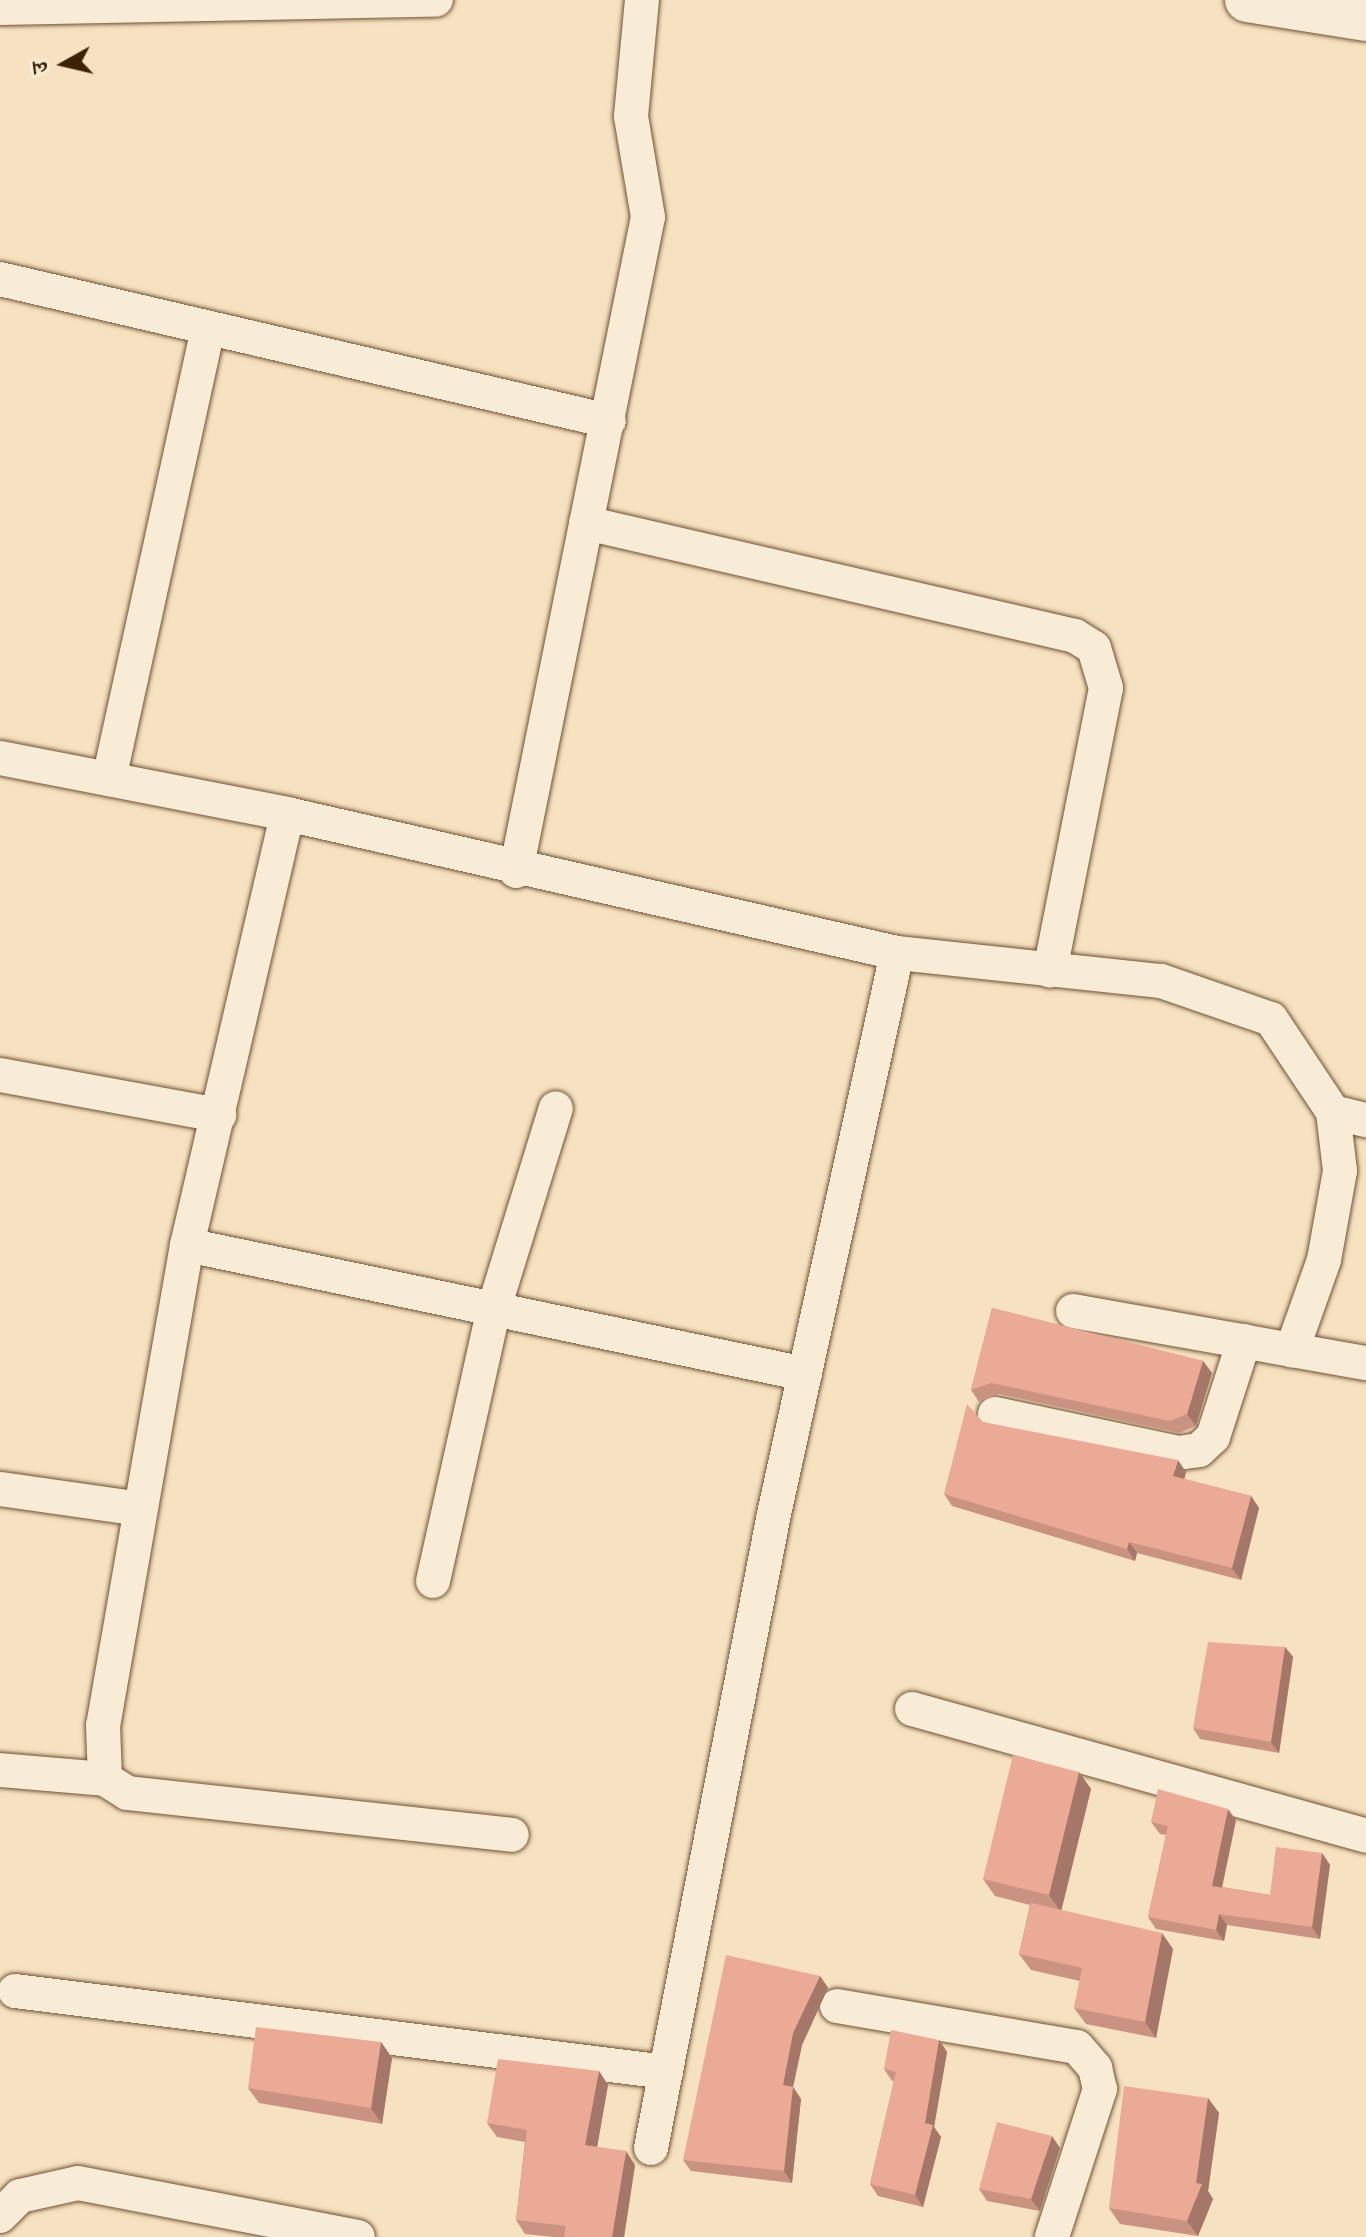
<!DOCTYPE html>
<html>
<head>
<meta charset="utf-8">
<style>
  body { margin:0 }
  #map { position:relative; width:1366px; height:2237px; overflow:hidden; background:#f6e1c0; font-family:"IM FELL Great Primer","Noto Serif Devanagari",serif }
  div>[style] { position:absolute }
  .roads { filter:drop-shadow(0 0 2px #6d5234) drop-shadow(0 0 2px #6d5234) }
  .street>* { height:34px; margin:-17px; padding:0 17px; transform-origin:17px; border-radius:17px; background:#f9ecd6 }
  .secondary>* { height:44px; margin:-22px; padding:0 22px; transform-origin:22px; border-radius:22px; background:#f9ecd6 }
  .wall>* { inset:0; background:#ca9280 }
  .shaded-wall>* { inset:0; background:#a47768 }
  .building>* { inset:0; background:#ebaa95 }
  span { translate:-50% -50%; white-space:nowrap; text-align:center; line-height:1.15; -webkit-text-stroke:8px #f9ecd6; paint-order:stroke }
  .north { position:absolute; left:24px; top:24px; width:80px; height:80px; -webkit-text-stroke:6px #f9ecd6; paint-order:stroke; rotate:262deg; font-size:22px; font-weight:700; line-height:32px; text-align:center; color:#3f2206 }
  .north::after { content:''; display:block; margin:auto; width:28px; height:36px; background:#3f2206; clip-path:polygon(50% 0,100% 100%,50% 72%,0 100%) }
</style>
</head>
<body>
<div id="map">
  <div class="roads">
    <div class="street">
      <i style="left:0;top:8px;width:436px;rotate:-1.1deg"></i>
      <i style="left:0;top:279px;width:625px;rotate:13.13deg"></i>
      <i style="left:586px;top:523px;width:502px;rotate:13.01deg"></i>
      <i style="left:1075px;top:636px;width:22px;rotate:32deg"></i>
      <i style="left:1094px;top:648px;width:42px;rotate:73.3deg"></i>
      <i style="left:1106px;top:688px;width:288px;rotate:101.2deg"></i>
      <i style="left:0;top:758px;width:292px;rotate:11deg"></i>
      <i style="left:109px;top:779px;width:462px;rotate:-77.6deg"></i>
      <i style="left:516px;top:871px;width:667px;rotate:-78.59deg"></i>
      <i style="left:648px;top:217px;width:102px;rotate:-99.6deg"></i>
      <i style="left:631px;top:116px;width:117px;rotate:-84.6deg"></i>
      <i style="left:0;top:1075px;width:223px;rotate:10.4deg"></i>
      <i style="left:1333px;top:1112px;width:34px;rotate:14deg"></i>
      <i style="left:187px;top:1245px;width:487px;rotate:99.9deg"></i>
      <i style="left:103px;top:1725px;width:54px;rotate:87.9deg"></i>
      <i style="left:105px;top:1779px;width:26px;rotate:32deg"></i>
      <i style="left:127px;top:1793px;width:387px;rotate:6.2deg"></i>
      <i style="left:1073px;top:1311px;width:298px;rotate:10.1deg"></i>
      <i style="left:805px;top:1374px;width:631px;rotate:-168.21deg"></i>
      <i style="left:187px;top:1245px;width:442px;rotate:-76.9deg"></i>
      <i style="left:287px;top:814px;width:626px;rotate:12.84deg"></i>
      <i style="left:995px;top:1414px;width:187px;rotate:12deg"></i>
      <i style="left:1178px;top:1453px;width:21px;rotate:-8deg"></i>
      <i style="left:1199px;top:1450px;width:19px;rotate:-43deg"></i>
      <i style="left:1213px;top:1437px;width:101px;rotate:-72.1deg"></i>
      <i style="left:0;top:1489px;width:142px;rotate:8.1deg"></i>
      <i style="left:433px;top:1581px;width:280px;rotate:-77.4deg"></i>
      <i style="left:494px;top:1308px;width:209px;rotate:-72.8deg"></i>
      <i style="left:912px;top:1709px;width:471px;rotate:15.6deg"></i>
      <i style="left:0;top:1770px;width:105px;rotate:4.9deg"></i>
      <i style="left:15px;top:1991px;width:656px;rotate:7.09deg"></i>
      <i style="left:837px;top:2006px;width:243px;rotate:9.7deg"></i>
      <i style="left:1077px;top:2047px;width:28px;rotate:49deg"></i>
      <i style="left:1095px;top:2068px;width:22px;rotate:77deg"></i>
      <i style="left:1100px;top:2089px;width:156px;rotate:108deg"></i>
      <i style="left:651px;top:2148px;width:646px;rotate:-79.02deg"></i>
      <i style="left:774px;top:1514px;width:574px;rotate:-77.63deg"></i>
      <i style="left:897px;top:953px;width:265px;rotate:6.1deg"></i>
      <i style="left:1161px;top:981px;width:116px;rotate:19.1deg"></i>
      <i style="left:1271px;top:1019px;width:112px;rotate:56.3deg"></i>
      <i style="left:1333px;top:1112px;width:59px;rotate:83.2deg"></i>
      <i style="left:1340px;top:1171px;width:90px;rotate:100.2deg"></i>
      <i style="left:1324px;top:1260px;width:96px;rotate:109.6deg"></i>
      <i style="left:0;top:2216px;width:28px;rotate:-45deg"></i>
      <i style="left:20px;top:2196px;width:59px;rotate:-12.6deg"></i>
      <i style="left:78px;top:2183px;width:285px;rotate:10.9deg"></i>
    </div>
    <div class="secondary">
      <i style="left:1247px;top:0;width:121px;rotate:9.1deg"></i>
    </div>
  </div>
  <div class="wall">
    <i style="clip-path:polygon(992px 1308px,1203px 1361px,1212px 1373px,1196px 1426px,1179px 1433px,999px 1394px,979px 1402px,971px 1390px)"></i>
    <i style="clip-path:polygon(983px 1422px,1186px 1472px,1184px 1479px,1251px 1496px,1259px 1508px,1241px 1580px,1137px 1553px,1135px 1561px,952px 1506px,944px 1494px)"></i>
    <i style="clip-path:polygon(1285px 1647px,1293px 1657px,1279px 1753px,1200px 1739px,1193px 1728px)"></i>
    <i style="clip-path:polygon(1079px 1772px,1091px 1789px,1061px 1910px,1173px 1949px,1156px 2038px,1086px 2024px,1074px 2008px,1080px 1981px,1031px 1970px,1019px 1954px,1030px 1905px,995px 1896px,983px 1879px)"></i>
    <i style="clip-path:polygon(1236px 1820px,1222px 1887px,1270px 1895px,1322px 1853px,1330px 1865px,1320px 1939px,1227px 1925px,1224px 1941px,1156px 1929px,1148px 1917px,1166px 1835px,1160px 1834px,1151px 1822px)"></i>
    <i style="clip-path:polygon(820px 1976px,828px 1988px,802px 2045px,793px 2087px,801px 2099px,792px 2183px,691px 2171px,683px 2160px)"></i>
    <i style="clip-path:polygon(939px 2040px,947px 2052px,934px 2127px,941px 2137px,923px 2207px,878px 2196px,870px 2184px,894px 2081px,892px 2081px,884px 2069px)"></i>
    <i style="clip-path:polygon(381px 2042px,392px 2058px,382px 2124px,259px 2103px,248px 2088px)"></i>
    <i style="clip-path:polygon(599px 2071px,608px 2085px,597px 2147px,635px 2165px,624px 2237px,553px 2237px,525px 2234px,516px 2220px,525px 2142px,497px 2137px,487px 2123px)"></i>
    <i style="clip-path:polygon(1208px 2098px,1219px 2113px,1208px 2191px,1213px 2199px,1198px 2236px,1120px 2224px,1109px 2208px)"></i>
    <i style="clip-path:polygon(1060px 2148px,1040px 2211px,987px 2201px,979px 2189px)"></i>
  </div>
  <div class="shaded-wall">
    <i style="clip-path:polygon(1203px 1361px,1212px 1373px,1196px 1426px,1187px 1414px)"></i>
    <i style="clip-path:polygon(1178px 1460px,1186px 1472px,1182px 1488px,1173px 1476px)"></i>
    <i style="clip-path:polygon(1251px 1496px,1259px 1508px,1241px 1580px,1232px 1568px)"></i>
    <i style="clip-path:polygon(1129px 1542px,1137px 1553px,1135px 1561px,1127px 1549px)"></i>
    <i style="clip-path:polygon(1285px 1647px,1293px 1657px,1279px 1753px,1271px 1742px)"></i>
    <i style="clip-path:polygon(1079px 1772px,1091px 1789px,1061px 1912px,1049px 1895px)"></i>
    <i style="clip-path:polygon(1228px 1809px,1236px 1820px,1220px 1897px,1212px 1886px)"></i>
    <i style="clip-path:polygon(1322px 1853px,1330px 1865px,1320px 1939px,1312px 1927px)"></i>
    <i style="clip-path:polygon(1219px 1914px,1227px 1925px,1224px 1941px,1216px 1930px)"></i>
    <i style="clip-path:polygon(1162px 1933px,1173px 1949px,1156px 2038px,1145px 2022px)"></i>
    <i style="clip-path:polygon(820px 1976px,828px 1988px,802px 2045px,793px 2087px,801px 2099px,792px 2183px,784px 2171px,783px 2085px,793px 2033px)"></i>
    <i style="clip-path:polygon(939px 2040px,947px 2052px,934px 2127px,941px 2137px,923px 2207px,915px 2195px,925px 2123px)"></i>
    <i style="clip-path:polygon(381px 2042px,392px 2058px,382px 2124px,371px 2108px)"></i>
    <i style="clip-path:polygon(599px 2071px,608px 2085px,595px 2159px,585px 2145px)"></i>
    <i style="clip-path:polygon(1208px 2098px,1219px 2113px,1208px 2191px,1213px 2199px,1198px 2236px,1187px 2221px,1196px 2183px)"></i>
    <i style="clip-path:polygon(1052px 2136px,1060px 2148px,1040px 2211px,1031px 2199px)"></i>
    <i style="clip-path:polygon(626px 2151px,635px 2165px,624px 2237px,612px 2237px)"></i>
  </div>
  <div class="building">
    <i style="clip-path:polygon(992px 1308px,1203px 1361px,1187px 1414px,1170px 1421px,991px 1383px,971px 1390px)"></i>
    <i style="clip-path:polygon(967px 1404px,983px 1422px,1178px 1460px,1173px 1476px,1251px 1496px,1232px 1568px,1129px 1542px,1127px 1549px,944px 1494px)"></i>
    <i style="clip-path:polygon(1208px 1642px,1285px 1647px,1271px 1742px,1193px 1728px)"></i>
    <i style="clip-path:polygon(1013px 1755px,1079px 1772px,1049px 1895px,983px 1879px)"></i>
    <i style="clip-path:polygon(1158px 1789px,1228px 1809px,1212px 1886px,1270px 1895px,1276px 1847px,1322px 1853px,1312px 1927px,1219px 1914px,1216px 1930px,1148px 1917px,1168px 1826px,1151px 1822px)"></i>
    <i style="clip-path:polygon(1031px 1903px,1162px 1933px,1145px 2022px,1074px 2008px,1082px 1968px,1019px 1954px)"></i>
    <i style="clip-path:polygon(726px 1955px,820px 1976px,793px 2033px,783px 2085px,793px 2087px,784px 2171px,683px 2160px)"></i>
    <i style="clip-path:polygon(256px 2027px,381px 2042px,371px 2108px,248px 2088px)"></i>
    <i style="clip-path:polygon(891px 2030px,939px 2040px,925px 2123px,933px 2125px,915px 2195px,870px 2184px,896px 2072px,884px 2069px)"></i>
    <i style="clip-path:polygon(498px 2059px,599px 2071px,585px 2145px,626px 2151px,612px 2237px,564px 2237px,566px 2226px,516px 2220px,527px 2130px,487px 2123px)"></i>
    <i style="clip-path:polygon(1124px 2086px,1208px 2098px,1196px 2183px,1202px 2184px,1187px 2221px,1109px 2208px)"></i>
    <i style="clip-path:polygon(997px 2122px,1052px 2136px,1031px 2199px,979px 2189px)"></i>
  </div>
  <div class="north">उ</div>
</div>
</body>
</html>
